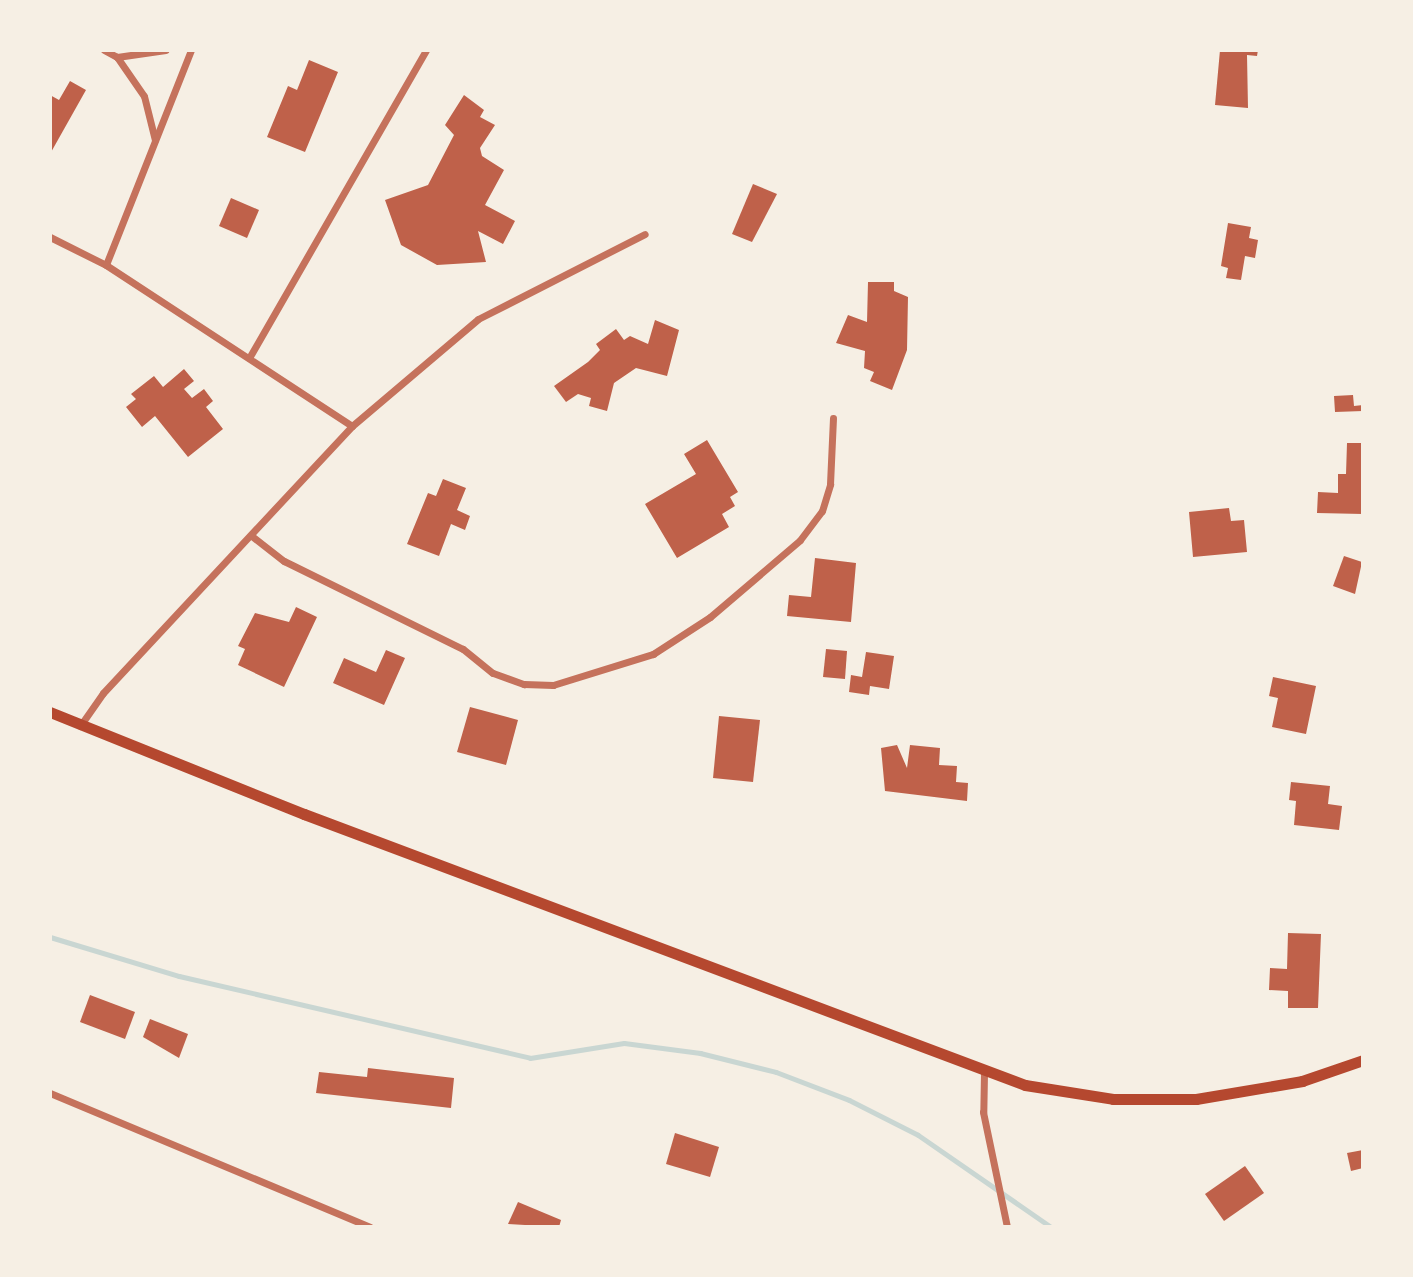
<!DOCTYPE html>
<html>
<head>
<meta charset="utf-8">
<style>
  body { margin:0 }
  #map { position:relative; width:1413px; height:1277px; overflow:hidden; background:#f6efe4; font-family:Arial,sans-serif }
  div>[style] { position:absolute }
  .stream>* { height:5px; margin:-2.5px; padding:0 2.5px; transform-origin:2.5px; border-radius:2.5px; background:#c9d6d2 }
  .building>* { inset:0; background:#bf614a }
  .minor>* { height:7px; margin:-3.5px; padding:0 3.5px; transform-origin:3.5px; border-radius:3.5px; background:#c5725c }
  .primary>* { height:11px; margin:-5.5px; padding:0 5.5px; transform-origin:5.5px; border-radius:5.5px; background:#b5482f }
  span { translate:-50% -50%; white-space:nowrap; text-align:center; line-height:1.15; -webkit-text-stroke:8px #f6efe4; paint-order:stroke }
  .frame { position:absolute; inset:0; border:52px solid #f6efe4; pointer-events:none }
</style>
</head>
<body>
<div id="map">
  <div class="stream">
    <i style="left:50px;top:937px;width:135px;rotate:16.8deg"></i>
    <i style="left:179px;top:976px;width:360px;rotate:13.1deg"></i>
    <i style="left:530px;top:1058px;width:95px;rotate:-9.1deg"></i>
    <i style="left:624px;top:1043px;width:77px;rotate:7.5deg"></i>
    <i style="left:700px;top:1053px;width:78px;rotate:14deg"></i>
    <i style="left:776px;top:1072px;width:78px;rotate:21deg"></i>
    <i style="left:849px;top:1100px;width:77px;rotate:26.9deg"></i>
    <i style="left:918px;top:1135px;width:162px;rotate:34.7deg"></i>
  </div>
  <div class="building">
    <i style="clip-path:polygon(1220px 50px,1258px 50px,1257px 56px,1247px 55px,1248px 108px,1215px 105px)"></i>
    <i style="clip-path:polygon(309px 60px,338px 72px,305px 152px,267px 137px,288px 86px,297px 90px)"></i>
    <i style="clip-path:polygon(70px 81px,86px 90px,50px 154px,50px 95px,59px 100px)"></i>
    <i style="clip-path:polygon(464px 95px,484px 110px,480px 117px,495px 125px,480px 148px,482px 156px,504px 170px,485px 205px,515px 221px,503px 244px,478px 231px,486px 262px,437px 265px,401px 245px,385px 200px,428px 185px,454px 135px,445px 125px)"></i>
    <i style="clip-path:polygon(753px 184px,777px 194px,752px 242px,732px 234px)"></i>
    <i style="clip-path:polygon(231px 198px,259px 210px,247px 238px,219px 226px)"></i>
    <i style="clip-path:polygon(1228px 223px,1251px 227px,1249px 238px,1258px 240px,1255px 258px,1245px 256px,1241px 280px,1226px 278px,1228px 268px,1221px 266px)"></i>
    <i style="clip-path:polygon(868px 282px,894px 282px,894px 291px,908px 297px,907px 350px,892px 390px,870px 381px,874px 372px,864px 368px,865px 351px,836px 343px,848px 315px,867px 322px)"></i>
    <i style="clip-path:polygon(655px 320px,679px 330px,667px 376px,636px 368px,614px 383px,607px 411px,589px 406px,591px 398px,578px 394px,566px 402px,554px 386px,588px 362px,600px 350px,596px 344px,616px 329px,624px 340px,630px 336px,648px 344px)"></i>
    <i style="clip-path:polygon(184px 369px,194px 381px,184px 389px,192px 398px,204px 389px,213px 401px,206px 407px,223px 429px,188px 457px,155px 416px,142px 427px,126px 407px,136px 399px,131px 394px,154px 376px,163px 387px)"></i>
    <i style="clip-path:polygon(1353px 395px,1354px 406px,1363px 405px,1363px 411px,1335px 412px,1334px 396px)"></i>
    <i style="clip-path:polygon(707px 440px,738px 492px,730px 497px,735px 506px,722px 514px,729px 527px,677px 558px,645px 504px,696px 474px,684px 454px)"></i>
    <i style="clip-path:polygon(1347px 443px,1363px 443px,1363px 514px,1317px 513px,1318px 492px,1338px 493px,1338px 474px,1346px 474px)"></i>
    <i style="clip-path:polygon(443px 479px,466px 488px,457px 510px,470px 516px,465px 530px,451px 524px,439px 556px,407px 544px,428px 493px,436px 496px)"></i>
    <i style="clip-path:polygon(1229px 508px,1231px 521px,1244px 520px,1247px 552px,1193px 557px,1189px 512px)"></i>
    <i style="clip-path:polygon(1344px 556px,1362px 562px,1355px 594px,1333px 586px)"></i>
    <i style="clip-path:polygon(815px 558px,856px 563px,851px 622px,787px 616px,789px 595px,811px 597px)"></i>
    <i style="clip-path:polygon(296px 607px,317px 617px,284px 687px,238px 665px,245px 649px,238px 646px,255px 613px,289px 622px)"></i>
    <i style="clip-path:polygon(826px 649px,847px 651px,845px 679px,823px 677px)"></i>
    <i style="clip-path:polygon(386px 650px,405px 658px,384px 705px,333px 683px,344px 658px,376px 672px)"></i>
    <i style="clip-path:polygon(866px 652px,894px 656px,889px 689px,870px 686px,869px 695px,849px 692px,851px 675px,862px 677px)"></i>
    <i style="clip-path:polygon(1273px 677px,1316px 686px,1306px 734px,1272px 727px,1278px 698px,1269px 696px)"></i>
    <i style="clip-path:polygon(470px 707px,518px 720px,506px 765px,457px 752px)"></i>
    <i style="clip-path:polygon(719px 716px,760px 720px,753px 782px,713px 778px)"></i>
    <i style="clip-path:polygon(897px 745px,907px 768px,910px 745px,940px 748px,939px 765px,957px 766px,956px 782px,968px 783px,967px 801px,885px 791px,881px 748px)"></i>
    <i style="clip-path:polygon(1291px 782px,1330px 786px,1328px 804px,1342px 806px,1339px 830px,1294px 825px,1296px 801px,1289px 800px)"></i>
    <i style="clip-path:polygon(1288px 933px,1321px 934px,1318px 1008px,1288px 1008px,1288px 991px,1269px 990px,1270px 968px,1287px 969px)"></i>
    <i style="clip-path:polygon(90px 995px,135px 1012px,125px 1039px,80px 1022px)"></i>
    <i style="clip-path:polygon(150px 1019px,188px 1034px,179px 1058px,143px 1037px)"></i>
    <i style="clip-path:polygon(368px 1068px,454px 1078px,451px 1108px,316px 1093px,319px 1072px,367px 1077px)"></i>
    <i style="clip-path:polygon(675px 1133px,719px 1147px,710px 1177px,666px 1164px)"></i>
    <i style="clip-path:polygon(1363px 1150px,1363px 1168px,1351px 1171px,1347px 1153px)"></i>
    <i style="clip-path:polygon(1245px 1166px,1264px 1193px,1224px 1221px,1205px 1194px)"></i>
    <i style="clip-path:polygon(518px 1202px,561px 1220px,559px 1227px,508px 1224px)"></i>
  </div>
  <div class="minor">
    <i style="left:104px;top:50px;width:15px;rotate:28deg"></i>
    <i style="left:117px;top:57px;width:49px;rotate:-8.3deg"></i>
    <i style="left:191px;top:50px;width:231px;rotate:111.6deg"></i>
    <i style="left:106px;top:265px;width:294px;rotate:33.2deg"></i>
    <i style="left:117px;top:57px;width:47px;rotate:55.3deg"></i>
    <i style="left:144px;top:96px;width:45px;rotate:76deg"></i>
    <i style="left:50px;top:237px;width:63px;rotate:26.6deg"></i>
    <i style="left:249px;top:358px;width:355px;rotate:-60.1deg"></i>
    <i style="left:253px;top:537px;width:39px;rotate:38deg"></i>
    <i style="left:284px;top:561px;width:199px;rotate:26.2deg"></i>
    <i style="left:463px;top:649px;width:38px;rotate:39deg"></i>
    <i style="left:493px;top:673px;width:33px;rotate:20deg"></i>
    <i style="left:524px;top:684px;width:29px;rotate:2deg"></i>
    <i style="left:553px;top:685px;width:105px;rotate:-17.2deg"></i>
    <i style="left:653px;top:654px;width:68px;rotate:-33deg"></i>
    <i style="left:710px;top:617px;width:118px;rotate:-40.5deg"></i>
    <i style="left:800px;top:540px;width:36px;rotate:-53deg"></i>
    <i style="left:822px;top:511px;width:28px;rotate:-73deg"></i>
    <i style="left:830px;top:484px;width:66px;rotate:-87.4deg"></i>
    <i style="left:80px;top:726px;width:40px;rotate:-55.1deg"></i>
    <i style="left:103px;top:693px;width:365px;rotate:-47deg"></i>
    <i style="left:352px;top:426px;width:165px;rotate:-40.3deg"></i>
    <i style="left:478px;top:319px;width:187px;rotate:-27deg"></i>
    <i style="left:984px;top:1073px;width:39px;rotate:91deg"></i>
    <i style="left:983px;top:1112px;width:117px;rotate:78.2deg"></i>
    <i style="left:50px;top:1093px;width:347px;rotate:22.7deg"></i>
  </div>
  <div class="primary">
    <i style="left:50px;top:712px;width:274px;rotate:21.9deg"></i>
    <i style="left:304px;top:814px;width:770px;rotate:20.6deg"></i>
    <i style="left:1025px;top:1085px;width:89px;rotate:9deg"></i>
    <i style="left:1113px;top:1099px;width:83px"></i>
    <i style="left:1196px;top:1099px;width:108px;rotate:-9.6deg"></i>
    <i style="left:1302px;top:1081px;width:65px;rotate:-19deg"></i>
  </div>
  <div class="frame"></div>
</div>
</body>
</html>
